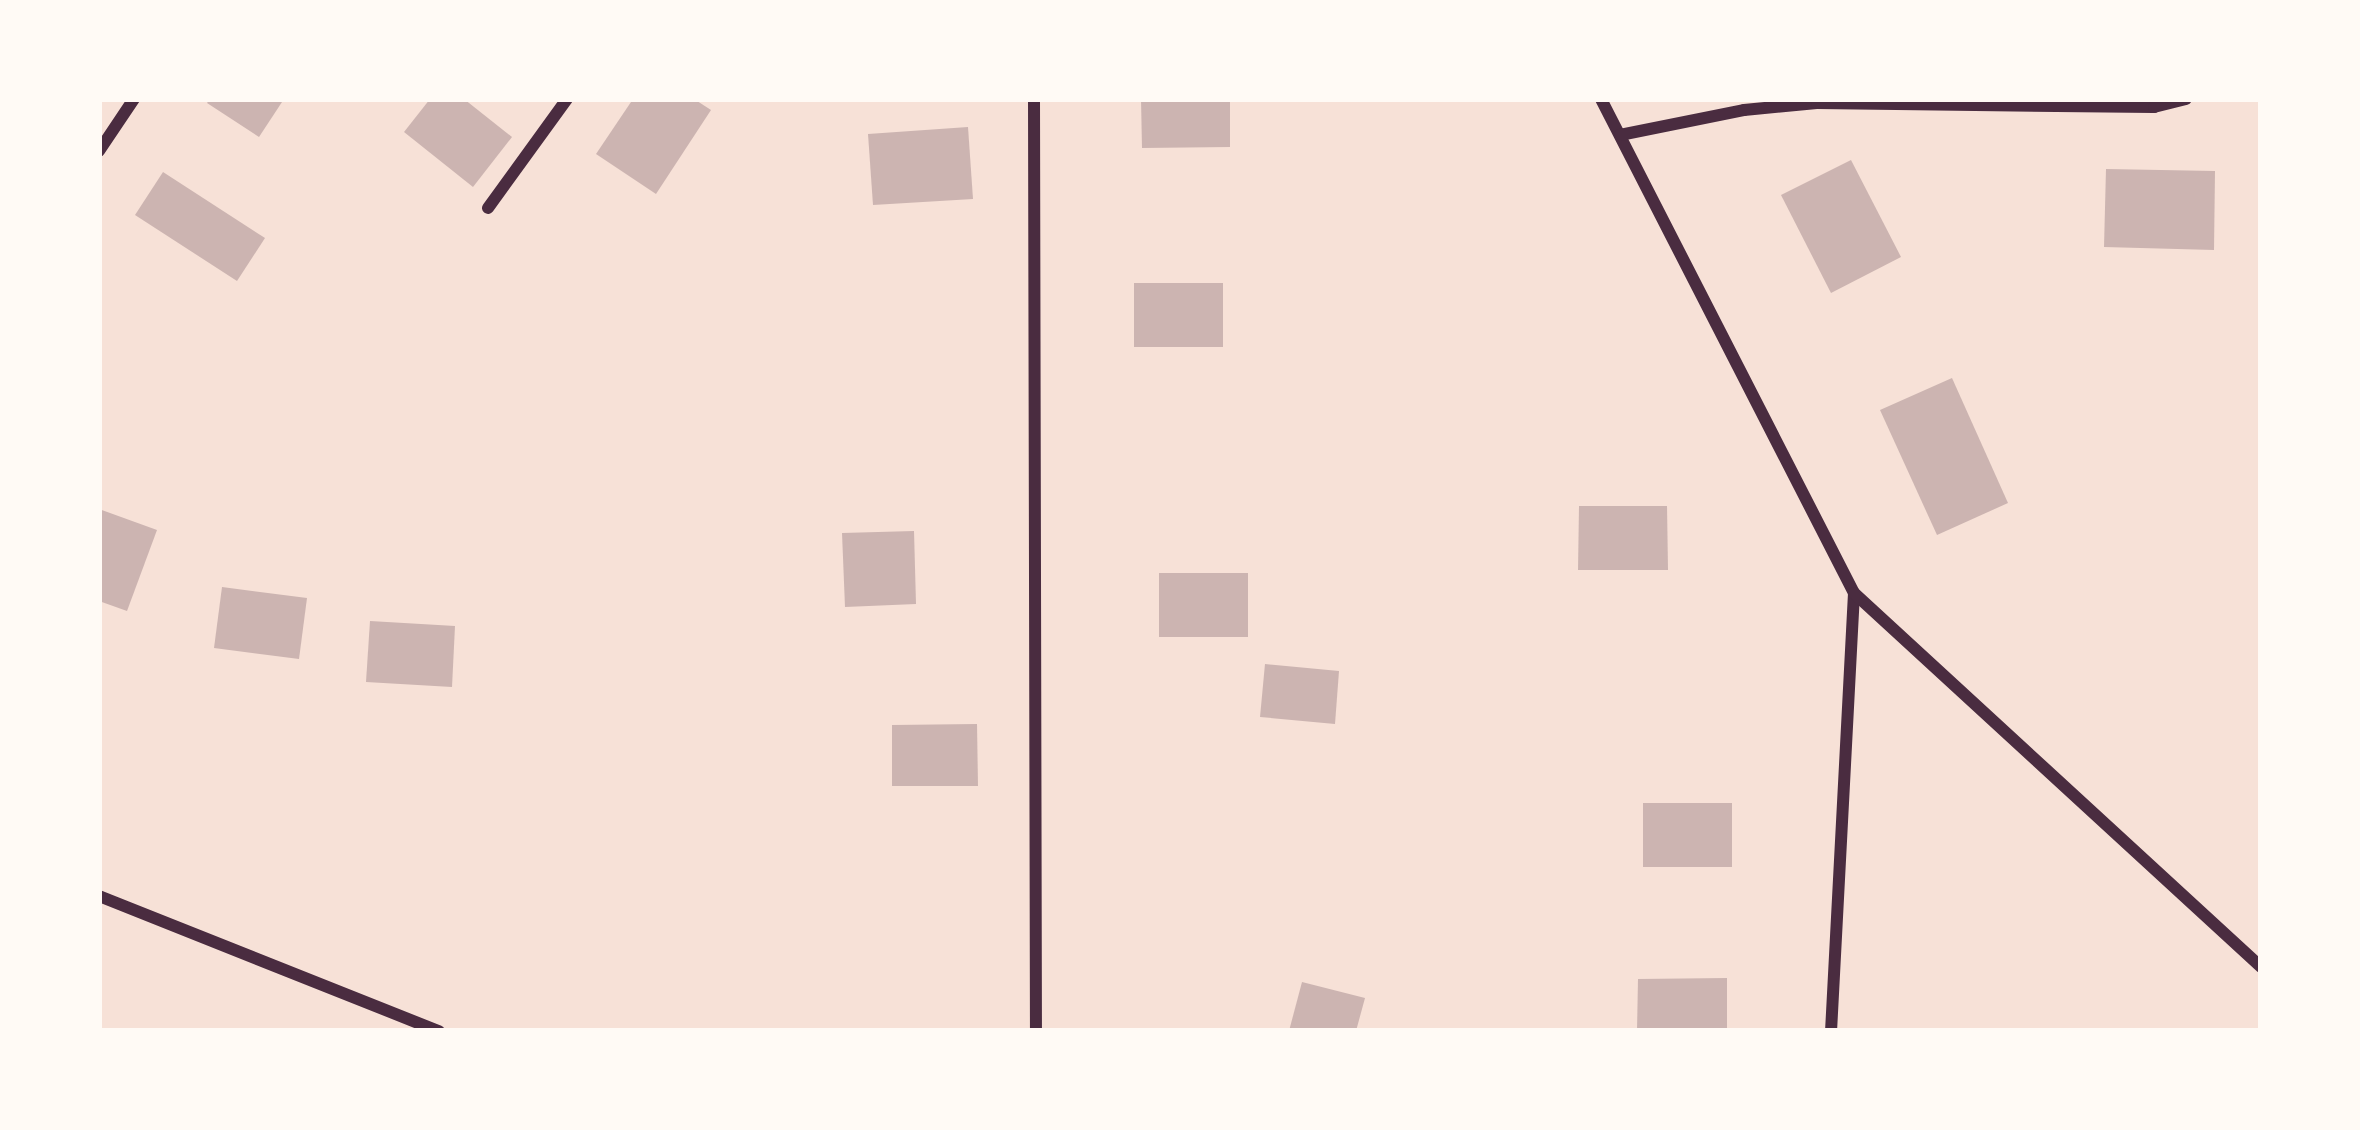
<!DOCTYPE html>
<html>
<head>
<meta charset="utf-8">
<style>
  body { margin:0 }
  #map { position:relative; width:2360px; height:1130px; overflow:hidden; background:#f7e1d7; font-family:"Fira Sans",sans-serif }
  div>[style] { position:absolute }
  .building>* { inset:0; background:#ccb4b1 }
  .minor>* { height:12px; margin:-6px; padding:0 6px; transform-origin:6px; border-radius:6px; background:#4a2c40 }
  span { translate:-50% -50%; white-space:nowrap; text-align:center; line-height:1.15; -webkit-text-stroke:9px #fffaf5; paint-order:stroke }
  .frame { position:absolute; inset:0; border:102px solid #fffaf5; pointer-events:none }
</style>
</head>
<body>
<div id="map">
  <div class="building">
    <i style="clip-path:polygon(210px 99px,284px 99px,259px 137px,207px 103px)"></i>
    <i style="clip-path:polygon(430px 99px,464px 99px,512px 137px,473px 187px,404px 132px)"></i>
    <i style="clip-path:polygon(633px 99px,694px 99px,711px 110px,656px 194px,596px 154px)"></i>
    <i style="clip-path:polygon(1141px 99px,1230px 99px,1230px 147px,1142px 148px)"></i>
    <i style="clip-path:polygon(968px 127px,973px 199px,873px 205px,868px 134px)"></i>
    <i style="clip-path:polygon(1851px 160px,1901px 257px,1831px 293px,1781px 195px)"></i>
    <i style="clip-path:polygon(2106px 169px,2215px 171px,2214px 250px,2104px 247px)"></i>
    <i style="clip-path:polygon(163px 172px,265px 238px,237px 281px,135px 215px)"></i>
    <i style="clip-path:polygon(1134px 283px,1223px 283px,1223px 347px,1134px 347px)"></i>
    <i style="clip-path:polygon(1952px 378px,2008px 503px,1937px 535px,1880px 410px)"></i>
    <i style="clip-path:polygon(1579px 506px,1667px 506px,1668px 570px,1578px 570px)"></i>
    <i style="clip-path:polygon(99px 509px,157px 530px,127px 611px,99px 601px)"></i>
    <i style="clip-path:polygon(914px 531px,916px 604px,845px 607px,842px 533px)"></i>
    <i style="clip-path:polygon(1159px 573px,1248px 573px,1248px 637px,1159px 637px)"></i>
    <i style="clip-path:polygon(222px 587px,307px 598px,299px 659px,214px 648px)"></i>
    <i style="clip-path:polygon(370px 621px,455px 626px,452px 687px,366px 682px)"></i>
    <i style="clip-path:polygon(1265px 664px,1339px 671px,1335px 724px,1260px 717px)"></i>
    <i style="clip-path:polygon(977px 724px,978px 786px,892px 786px,892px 725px)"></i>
    <i style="clip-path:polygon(1643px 803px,1732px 803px,1732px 867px,1643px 867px)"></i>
    <i style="clip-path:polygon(1727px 978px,1727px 1031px,1637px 1031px,1638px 979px)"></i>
    <i style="clip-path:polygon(1302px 982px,1365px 998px,1356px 1031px,1289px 1031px)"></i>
  </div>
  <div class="minor">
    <i style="left:1034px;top:99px;width:932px;rotate:89.88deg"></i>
    <i style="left:1601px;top:99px;width:555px;rotate:62.88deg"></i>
    <i style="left:1854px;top:593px;width:439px;rotate:93deg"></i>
    <i style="left:1620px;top:135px;width:126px;rotate:-11.4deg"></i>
    <i style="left:1744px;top:110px;width:73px;rotate:-5.5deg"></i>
    <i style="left:1817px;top:103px;width:337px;rotate:0.7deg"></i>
    <i style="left:2154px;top:107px;width:33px;rotate:-14deg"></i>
    <i style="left:99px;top:151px;width:63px;rotate:-56.1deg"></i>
    <i style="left:488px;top:208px;width:135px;rotate:-54.1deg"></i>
    <i style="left:1854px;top:593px;width:553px;rotate:42.58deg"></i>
    <i style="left:99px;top:896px;width:366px;rotate:21.7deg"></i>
  </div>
  <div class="frame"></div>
</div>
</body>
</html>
